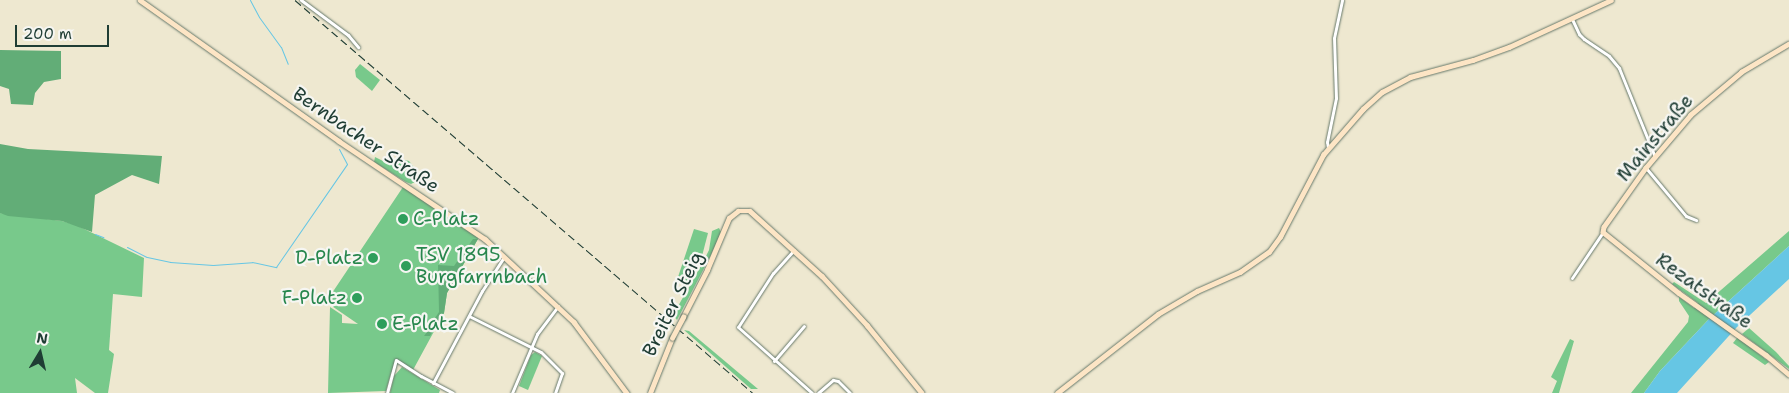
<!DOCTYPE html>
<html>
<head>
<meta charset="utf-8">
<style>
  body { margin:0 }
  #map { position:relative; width:1789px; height:393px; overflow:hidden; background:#eee8d0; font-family:"Shantell Sans",sans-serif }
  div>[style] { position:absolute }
  .green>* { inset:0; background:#78c98b }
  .forest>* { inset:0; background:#62ad77 }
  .water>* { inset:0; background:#66c6e4 }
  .stream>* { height:1px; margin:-0.5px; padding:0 0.5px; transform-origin:0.5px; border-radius:0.5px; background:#66c6e4 }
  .roads { filter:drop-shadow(0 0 1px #67796b) drop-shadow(0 0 1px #67796b) }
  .street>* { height:3px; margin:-1.5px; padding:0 1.5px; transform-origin:1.5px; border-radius:1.5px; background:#fff }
  .secondary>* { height:4.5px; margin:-2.25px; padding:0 2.25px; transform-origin:2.25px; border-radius:2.25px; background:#fde5c5 }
  .rail>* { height:1px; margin-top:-0.5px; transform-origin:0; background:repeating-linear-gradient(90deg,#1f3d34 0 8px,transparent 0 12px) }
  .bridges { filter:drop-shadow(0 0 1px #67796b) drop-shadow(0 0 1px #67796b) }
  .secondary-bridge>* { height:4.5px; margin:-2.25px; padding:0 2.25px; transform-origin:2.25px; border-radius:2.25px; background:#fde5c5 }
  .dots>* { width:14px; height:14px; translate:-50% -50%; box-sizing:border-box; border:2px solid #f6f6f2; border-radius:50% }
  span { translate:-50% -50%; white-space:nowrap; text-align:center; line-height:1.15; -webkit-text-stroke:4.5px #f6f6f2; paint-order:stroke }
  .street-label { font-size:19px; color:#1f3d34 }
  .leisure-label { font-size:19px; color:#27864d }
  .left { translate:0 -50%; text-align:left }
  .right { translate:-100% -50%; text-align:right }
  .north { position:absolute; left:15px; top:328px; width:50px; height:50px; -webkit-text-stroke:4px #f6f6f2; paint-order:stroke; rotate:9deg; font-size:14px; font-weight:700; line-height:20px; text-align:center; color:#1f3d34 }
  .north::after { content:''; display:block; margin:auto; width:18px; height:22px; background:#1f3d34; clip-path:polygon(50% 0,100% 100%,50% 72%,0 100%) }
  .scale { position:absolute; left:15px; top:25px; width:94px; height:22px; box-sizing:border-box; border:2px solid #1f3d34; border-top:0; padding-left:6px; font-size:15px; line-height:18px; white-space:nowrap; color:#1f3d34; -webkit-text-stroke:4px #f6f6f2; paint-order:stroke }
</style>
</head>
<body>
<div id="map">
  <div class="green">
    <i style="clip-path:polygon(360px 64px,380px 80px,372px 91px,356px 77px,355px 70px)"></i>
    <i style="clip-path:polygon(375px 157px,383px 161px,401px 159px,409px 161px,413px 166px,415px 182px,411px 184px,406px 182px,374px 162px)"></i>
    <i style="clip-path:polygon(403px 187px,479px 237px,447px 293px,444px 313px,413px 370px,399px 362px,391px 373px,386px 391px,328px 393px,330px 307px,342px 315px,342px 323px,358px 324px,326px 302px)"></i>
    <i style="clip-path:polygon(0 213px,62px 221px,76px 225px,144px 258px,142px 297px,113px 294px,109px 350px,114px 354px,108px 393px,95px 393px,75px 378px,77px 393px,0 393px)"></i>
    <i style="clip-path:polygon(719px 228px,721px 232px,711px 255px,677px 320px,673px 315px,702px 264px,709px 250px,712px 231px)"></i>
    <i style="clip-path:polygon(694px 229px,708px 233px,701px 260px,687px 286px,677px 280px)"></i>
    <i style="clip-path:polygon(1789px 231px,1789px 246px,1709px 319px,1660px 371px,1644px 393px,1631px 393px,1688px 322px,1689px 316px,1679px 301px,1679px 297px,1694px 308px,1698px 303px,1672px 284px,1674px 282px,1706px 303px)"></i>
    <i style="clip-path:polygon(1749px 328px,1776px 352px,1789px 366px,1789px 369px,1742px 334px)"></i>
    <i style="clip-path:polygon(684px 330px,689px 331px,758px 389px,751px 389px)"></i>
    <i style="clip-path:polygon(1737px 338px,1738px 338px,1769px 362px,1765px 365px,1733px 343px)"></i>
    <i style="clip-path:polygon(1570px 339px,1574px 341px,1559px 393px,1552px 393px,1557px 381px,1551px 377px)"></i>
    <i style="clip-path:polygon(535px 352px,542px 356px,528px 390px,519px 386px,531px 355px)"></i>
    <i style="clip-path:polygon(402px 367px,440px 390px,439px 393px,390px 393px,394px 376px)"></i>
  </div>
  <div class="forest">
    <i style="clip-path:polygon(0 50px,61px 51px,61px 79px,44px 82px,35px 93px,33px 105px,11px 104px,9px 89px,0 86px)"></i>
    <i style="clip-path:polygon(0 144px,28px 149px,162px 156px,159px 184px,132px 175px,95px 195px,92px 232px,62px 221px,8px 216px,0 213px)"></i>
    <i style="clip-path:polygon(473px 239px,478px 239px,447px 293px,444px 313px,430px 336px,424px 336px,427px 332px,425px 328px,433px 321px,439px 312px,438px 265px,454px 266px)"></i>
  </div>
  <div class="water">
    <i style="clip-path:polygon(1789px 246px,1789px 279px,1737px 327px,1677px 393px,1644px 393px,1660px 371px,1709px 319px)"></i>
  </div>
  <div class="stream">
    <i style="left:250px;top:0;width:19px;rotate:62deg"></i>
    <i style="left:259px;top:17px;width:37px;rotate:54deg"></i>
    <i style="left:281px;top:47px;width:18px;rotate:68deg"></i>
    <i style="left:95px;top:234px;width:9px;rotate:21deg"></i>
    <i style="left:127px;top:247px;width:22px;rotate:27deg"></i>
    <i style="left:147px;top:257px;width:24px;rotate:12deg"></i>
    <i style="left:170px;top:262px;width:43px;rotate:4deg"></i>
    <i style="left:213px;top:265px;width:39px;rotate:-4deg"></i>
    <i style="left:252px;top:262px;width:25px;rotate:12deg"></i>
    <i style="left:276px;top:267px;width:125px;rotate:-55.4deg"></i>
    <i style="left:347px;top:164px;width:17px;rotate:-118deg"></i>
  </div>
  <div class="roads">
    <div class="street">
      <i style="left:301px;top:0;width:59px;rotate:36.7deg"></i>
      <i style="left:348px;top:35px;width:16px;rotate:50deg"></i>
      <i style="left:1572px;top:19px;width:17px;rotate:65deg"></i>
      <i style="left:1579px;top:34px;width:7px;rotate:45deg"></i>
      <i style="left:1584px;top:39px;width:30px;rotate:34deg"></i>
      <i style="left:1609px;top:56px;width:16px;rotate:50deg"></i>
      <i style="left:1619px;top:68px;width:96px;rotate:68deg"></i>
      <i style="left:1328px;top:148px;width:6px;rotate:-99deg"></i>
      <i style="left:1327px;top:142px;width:45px;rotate:-78.4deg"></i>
      <i style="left:1336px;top:98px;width:60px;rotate:-91.9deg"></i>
      <i style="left:1334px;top:38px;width:39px;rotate:-78deg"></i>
      <i style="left:1646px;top:168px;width:62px;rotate:50.2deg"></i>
      <i style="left:1686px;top:216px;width:11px;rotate:22deg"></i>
      <i style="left:794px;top:250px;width:31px;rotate:132deg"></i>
      <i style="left:773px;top:273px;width:64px;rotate:122.9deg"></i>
      <i style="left:738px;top:327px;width:99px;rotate:41.7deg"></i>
      <i style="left:1572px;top:278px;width:55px;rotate:-56deg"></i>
      <i style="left:469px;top:316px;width:80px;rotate:26.6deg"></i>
      <i style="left:541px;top:352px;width:30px;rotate:45deg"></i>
      <i style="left:562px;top:373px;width:21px;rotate:109deg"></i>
      <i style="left:774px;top:361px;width:46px;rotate:-49.4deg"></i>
      <i style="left:433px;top:383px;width:104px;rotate:-62deg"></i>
      <i style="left:482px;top:291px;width:40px;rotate:-57.1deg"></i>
      <i style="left:387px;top:393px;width:34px;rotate:-75deg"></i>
      <i style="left:396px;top:360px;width:30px;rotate:33deg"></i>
      <i style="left:421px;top:376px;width:36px;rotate:28deg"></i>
      <i style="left:512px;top:393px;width:64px;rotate:-67deg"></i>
      <i style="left:537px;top:334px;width:35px;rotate:-53deg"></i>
      <i style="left:818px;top:393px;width:20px;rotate:-41deg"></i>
      <i style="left:833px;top:380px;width:5px;rotate:11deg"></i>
      <i style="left:838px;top:381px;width:17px;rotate:45deg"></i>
    </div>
    <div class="secondary">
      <i style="left:140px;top:0;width:244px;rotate:35.3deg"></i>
      <i style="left:339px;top:141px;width:176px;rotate:33.9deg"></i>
      <i style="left:485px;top:239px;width:122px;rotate:43deg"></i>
      <i style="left:574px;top:322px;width:89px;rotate:53.3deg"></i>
      <i style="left:1789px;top:44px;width:55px;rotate:149.2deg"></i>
      <i style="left:1742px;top:72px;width:67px;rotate:139.9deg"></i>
      <i style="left:1691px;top:115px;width:70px;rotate:130.3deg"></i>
      <i style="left:1646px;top:168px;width:72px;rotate:125.4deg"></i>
      <i style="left:1604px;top:227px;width:5px;rotate:101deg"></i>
      <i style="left:1603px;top:232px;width:97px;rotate:38.8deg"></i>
      <i style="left:1679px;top:293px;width:107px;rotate:35.5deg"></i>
      <i style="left:1766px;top:355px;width:30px;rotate:40deg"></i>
      <i style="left:683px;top:317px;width:53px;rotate:-62.9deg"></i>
      <i style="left:707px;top:270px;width:56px;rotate:-67.1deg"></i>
      <i style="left:729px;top:218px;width:11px;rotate:-38deg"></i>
      <i style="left:738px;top:211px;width:12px"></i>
      <i style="left:750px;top:211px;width:97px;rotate:42.1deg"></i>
      <i style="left:822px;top:276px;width:67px;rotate:47.4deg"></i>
      <i style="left:867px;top:325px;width:87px;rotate:51deg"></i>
      <i style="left:650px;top:393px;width:59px;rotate:-68.2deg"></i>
      <i style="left:1057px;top:393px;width:128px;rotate:-38deg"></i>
      <i style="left:1158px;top:314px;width:45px;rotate:-30.5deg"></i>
      <i style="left:1197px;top:291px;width:47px;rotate:-23.8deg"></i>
      <i style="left:1240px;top:272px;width:35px;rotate:-35deg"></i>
      <i style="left:1269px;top:252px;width:19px;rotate:-54deg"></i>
      <i style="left:1280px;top:237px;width:93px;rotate:-62.3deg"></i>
      <i style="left:1323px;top:155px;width:61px;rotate:-49deg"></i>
      <i style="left:1363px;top:109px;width:25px;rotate:-42deg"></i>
      <i style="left:1382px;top:92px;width:32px;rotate:-28deg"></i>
      <i style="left:1410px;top:77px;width:65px;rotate:-15.1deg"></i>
      <i style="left:1473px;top:60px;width:38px;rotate:-20deg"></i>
      <i style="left:1509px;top:47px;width:112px;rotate:-24.7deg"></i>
    </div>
  </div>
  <div class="rail">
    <i style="left:295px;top:0;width:604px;rotate:40.63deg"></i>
  </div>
  <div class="bridges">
    <div class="secondary-bridge">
      <i style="left:672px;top:338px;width:24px;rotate:-62deg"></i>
    </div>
  </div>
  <div class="dots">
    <i style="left:403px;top:219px;background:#2e9e5b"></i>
    <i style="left:373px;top:258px;background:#2e9e5b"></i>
    <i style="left:406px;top:266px;background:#2e9e5b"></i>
    <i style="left:357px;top:298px;background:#2e9e5b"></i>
    <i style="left:382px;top:324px;background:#2e9e5b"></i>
  </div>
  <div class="street-label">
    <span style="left:1655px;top:138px;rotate:-50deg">Mainstraße</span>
    <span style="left:366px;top:140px;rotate:34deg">Bernbacher Straße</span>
    <span style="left:1704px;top:291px;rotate:36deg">Rezatstraße</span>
    <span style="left:673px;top:304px;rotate:-64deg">Breiter Steig</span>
  </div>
  <div class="leisure-label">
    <span class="left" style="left:413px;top:219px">C-Platz</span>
    <span class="left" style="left:416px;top:266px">TSV 1895<br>Burgfarrnbach</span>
    <span class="right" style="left:363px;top:258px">D-Platz</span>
    <span class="right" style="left:347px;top:298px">F-Platz</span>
    <span class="left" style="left:392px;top:324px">E-Platz</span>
  </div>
  <div class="north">N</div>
  <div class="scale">200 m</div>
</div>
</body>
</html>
